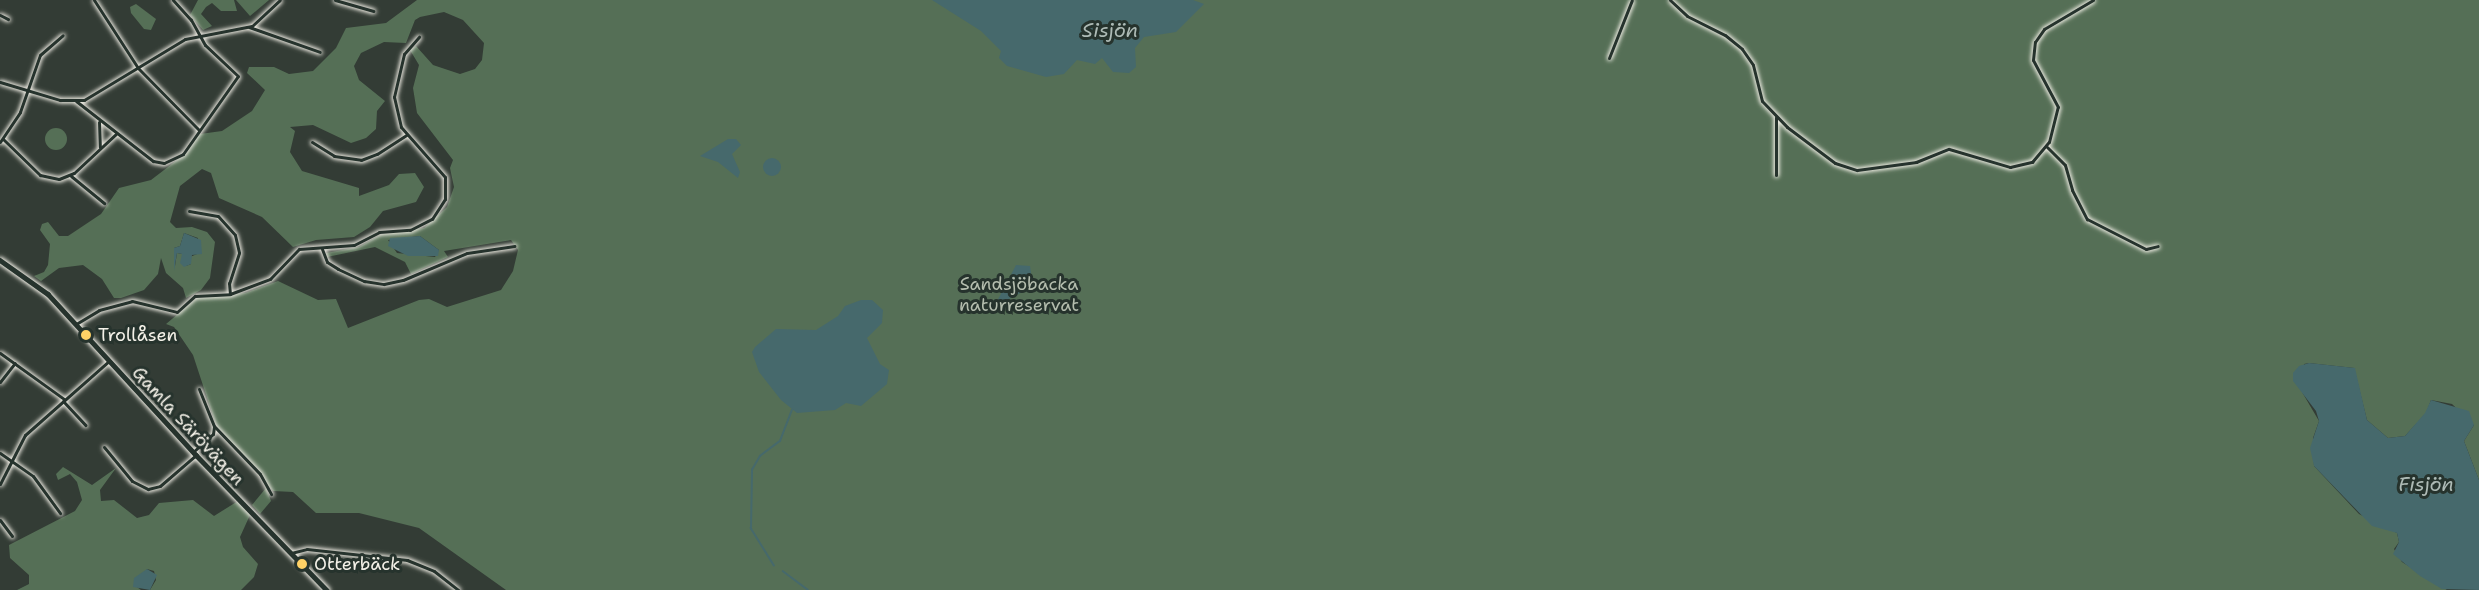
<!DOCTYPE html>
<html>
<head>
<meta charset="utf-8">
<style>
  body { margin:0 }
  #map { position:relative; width:2479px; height:590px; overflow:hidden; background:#333c35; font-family:"Shantell Sans",sans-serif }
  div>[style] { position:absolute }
  .green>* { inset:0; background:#556f56 }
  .round { border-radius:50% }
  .water>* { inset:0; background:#46696c }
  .stream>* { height:1.5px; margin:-0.75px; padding:0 0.75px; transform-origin:0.75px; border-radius:0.75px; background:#46696c }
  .roads { filter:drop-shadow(0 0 2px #f4f1e8) drop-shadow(0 0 2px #f4f1e8) }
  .street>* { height:3px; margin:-1.5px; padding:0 1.5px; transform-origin:1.5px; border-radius:1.5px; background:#26332d }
  .secondary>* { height:4.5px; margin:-2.25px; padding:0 2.25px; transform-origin:2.25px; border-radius:2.25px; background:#26332d }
  .dots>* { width:16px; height:16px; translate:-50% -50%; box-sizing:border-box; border:3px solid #26332d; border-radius:50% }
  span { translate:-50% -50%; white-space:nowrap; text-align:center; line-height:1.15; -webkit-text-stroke:6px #26332d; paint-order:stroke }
  .park-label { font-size:18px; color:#b4bdae }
  .poi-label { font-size:18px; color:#f4f1e8 }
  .left { translate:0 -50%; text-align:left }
  .street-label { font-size:18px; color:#f4f1e8 }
  .water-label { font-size:20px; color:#aebbb6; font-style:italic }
</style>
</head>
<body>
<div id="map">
  <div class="green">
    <i style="clip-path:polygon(198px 0,234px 0,237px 11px,221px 11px,212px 3px,206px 7px,201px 14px,212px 26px,203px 30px,190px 15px)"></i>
    <i style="clip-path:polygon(236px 0,269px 0,250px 16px)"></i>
    <i style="clip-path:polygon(evenodd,417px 0,2479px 0,2479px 480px,2464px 441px,2474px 425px,2452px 404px,2431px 400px,2426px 413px,2405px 436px,2388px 438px,2367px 420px,2354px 368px,2309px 363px,2304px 364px,2302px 392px,2319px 421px,2313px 438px,2314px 466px,2359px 514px,2397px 533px,2399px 542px,2394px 549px,2402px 562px,2447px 590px,506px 590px,419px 528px,359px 513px,316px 513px,293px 492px,273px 491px,216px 425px,193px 355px,174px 327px,166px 324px,197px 298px,245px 293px,278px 281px,318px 300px,336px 299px,348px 328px,419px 300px,429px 299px,447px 307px,501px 290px,513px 271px,518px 250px,511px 240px,444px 251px,448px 257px,411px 274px,405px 262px,375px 247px,327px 257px,326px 253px,359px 247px,382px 234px,424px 228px,447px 207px,454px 187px,450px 168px,453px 160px,417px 113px,413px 88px,419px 65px,410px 50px,416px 46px,433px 65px,460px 74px,475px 69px,482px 60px,484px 43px,463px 20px,444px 12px,420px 17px,415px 20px,406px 43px,384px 42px,361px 53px,354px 66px,359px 80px,385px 101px,377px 111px,376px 129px,366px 138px,351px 143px,313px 125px,290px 127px,295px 131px,290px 152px,302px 171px,359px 188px,359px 196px,389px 185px,399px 174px,415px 173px,424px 187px,416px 202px,383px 211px,370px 227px,354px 237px,316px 240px,293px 247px,262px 217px,219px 198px,211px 173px,202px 169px,180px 186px,170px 222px,176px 228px,192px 227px,207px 232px,215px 242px,210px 278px,201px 290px,186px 298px,183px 288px,166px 273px,161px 258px,158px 274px,144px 290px,121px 298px,114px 298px,102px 279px,83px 265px,59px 268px,41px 281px,34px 276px,44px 272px,48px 265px,50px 244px,40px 230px,42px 224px,48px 222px,59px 236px,68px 236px,101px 214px,119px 188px,151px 180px,181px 157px,200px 134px,222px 131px,252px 111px,265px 90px,247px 73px,249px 67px,274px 67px,289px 74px,313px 71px,336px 48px,346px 28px,386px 23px,417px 0,184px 233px,198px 238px,197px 254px,190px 257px,191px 264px,186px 266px,182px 254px,177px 253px,175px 266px,174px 248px,180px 246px,184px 233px,417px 0,420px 236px,439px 250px,435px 257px,397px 253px,388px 240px,420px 236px)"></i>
    <i style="clip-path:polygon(136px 4px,156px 19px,151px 30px,144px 29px,131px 13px,130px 7px)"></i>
    <i class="round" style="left:45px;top:128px;width:22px;height:22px"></i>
    <i style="clip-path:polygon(63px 467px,92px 485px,116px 468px,100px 490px,101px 501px,114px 500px,137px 518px,149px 515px,159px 503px,193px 500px,214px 516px,238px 501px,250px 515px,240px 537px,243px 547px,258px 564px,254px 577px,241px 590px,150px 590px,156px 580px,154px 571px,147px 569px,137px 587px,141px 590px,17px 590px,29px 584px,29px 575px,10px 558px,9px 545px,75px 511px,82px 500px,77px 482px,70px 474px,58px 480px,56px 474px)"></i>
    <i style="clip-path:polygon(266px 488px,271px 501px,260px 514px,252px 505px)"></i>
  </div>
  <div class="water">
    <i style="clip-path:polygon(932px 0,1193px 0,1204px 4px,1176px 32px,1144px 37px,1135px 48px,1136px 67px,1129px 73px,1113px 72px,1102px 58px,1095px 64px,1077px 60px,1064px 74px,1046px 77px,1007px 66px,999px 58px,1001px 51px,981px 31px)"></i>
    <i style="clip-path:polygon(728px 139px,736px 139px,741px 145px,732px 154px,740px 172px,738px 178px,718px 162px,700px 156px)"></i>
    <i class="round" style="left:763px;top:158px;width:18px;height:18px"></i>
    <i style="clip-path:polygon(184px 233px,201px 240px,202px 254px,192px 255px,191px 264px,184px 267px,180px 263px,182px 254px,177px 253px,174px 271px,174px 248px,180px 246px)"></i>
    <i style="clip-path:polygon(420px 236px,439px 250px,438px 256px,408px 256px,388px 246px,390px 238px)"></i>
    <i style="clip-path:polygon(1016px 265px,1030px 266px,1033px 286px,994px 307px)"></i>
    <i style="clip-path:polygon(861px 300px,872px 300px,883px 310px,882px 323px,867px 338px,880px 364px,889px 370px,887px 384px,861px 406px,846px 403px,835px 410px,797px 413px,781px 400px,759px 372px,752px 352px,755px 347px,776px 329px,816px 330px,838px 316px,845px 306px)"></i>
    <i style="clip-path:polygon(2309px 363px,2355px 368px,2367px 420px,2388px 438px,2405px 436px,2425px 413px,2431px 400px,2469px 411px,2474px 425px,2464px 441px,2479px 480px,2479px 590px,2442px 589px,2420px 576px,2393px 554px,2399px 542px,2397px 533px,2372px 526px,2314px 466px,2310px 448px,2319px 421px,2316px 411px,2293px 381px,2293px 373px,2299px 366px)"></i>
    <i style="clip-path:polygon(147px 569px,157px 575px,150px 590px,133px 587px,134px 578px)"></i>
  </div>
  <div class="stream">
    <i style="left:774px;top:566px;width:44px;rotate:-121.9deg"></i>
    <i style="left:751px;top:529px;width:59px;rotate:-89deg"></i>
    <i style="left:752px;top:470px;width:16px;rotate:-60deg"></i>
    <i style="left:760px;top:456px;width:25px;rotate:-37deg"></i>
    <i style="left:780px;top:441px;width:33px;rotate:-69deg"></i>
    <i style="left:783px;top:571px;width:31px;rotate:37deg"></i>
  </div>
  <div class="roads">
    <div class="street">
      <i style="left:94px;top:0;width:81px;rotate:57.1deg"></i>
      <i style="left:138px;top:68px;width:87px;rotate:45.5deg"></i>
      <i style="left:335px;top:0;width:40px;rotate:16deg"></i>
      <i style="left:1670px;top:0;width:23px;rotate:43deg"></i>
      <i style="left:1687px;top:16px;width:42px;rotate:26.6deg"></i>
      <i style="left:1725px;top:35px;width:22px;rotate:39deg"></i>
      <i style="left:1742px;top:49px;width:19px;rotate:55deg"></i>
      <i style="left:1753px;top:65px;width:37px;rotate:76deg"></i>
      <i style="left:1762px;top:101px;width:36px;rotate:46deg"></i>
      <i style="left:1787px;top:127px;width:60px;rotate:36.9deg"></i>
      <i style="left:1835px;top:163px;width:23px;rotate:18deg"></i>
      <i style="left:1857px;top:170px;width:60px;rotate:-7.7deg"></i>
      <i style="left:1916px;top:162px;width:35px;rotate:-22deg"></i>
      <i style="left:1949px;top:149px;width:64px;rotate:16.4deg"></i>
      <i style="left:2010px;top:167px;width:23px;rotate:-13deg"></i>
      <i style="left:2032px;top:162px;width:26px;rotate:-50deg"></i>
      <i style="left:2049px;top:142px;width:36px;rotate:-76deg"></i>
      <i style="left:2058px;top:107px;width:53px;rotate:-118deg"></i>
      <i style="left:2033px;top:60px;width:18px;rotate:-84deg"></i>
      <i style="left:2035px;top:42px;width:16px;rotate:-55deg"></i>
      <i style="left:2044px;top:29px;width:57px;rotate:-30.6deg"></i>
      <i style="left:0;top:15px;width:9px;rotate:27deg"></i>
      <i style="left:249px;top:27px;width:75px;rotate:19.4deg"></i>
      <i style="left:1609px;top:58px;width:62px;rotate:-68.4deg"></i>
      <i style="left:0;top:82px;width:63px;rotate:16.7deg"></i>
      <i style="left:60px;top:100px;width:24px"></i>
      <i style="left:84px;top:100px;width:118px;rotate:-31.1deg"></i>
      <i style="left:185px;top:39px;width:68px;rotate:-11deg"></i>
      <i style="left:252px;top:26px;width:38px;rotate:-43deg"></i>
      <i style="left:76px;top:101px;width:98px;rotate:37.9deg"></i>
      <i style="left:153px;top:161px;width:11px;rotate:10deg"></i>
      <i style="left:164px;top:163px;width:21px;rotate:-25deg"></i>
      <i style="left:183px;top:154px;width:95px;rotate:-54.8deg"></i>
      <i style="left:238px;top:76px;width:45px;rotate:-136.8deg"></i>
      <i style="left:205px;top:45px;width:29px;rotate:-119deg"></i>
      <i style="left:191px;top:20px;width:27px;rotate:-132deg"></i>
      <i style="left:99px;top:122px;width:25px;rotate:88deg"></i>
      <i style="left:3px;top:139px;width:52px;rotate:44.2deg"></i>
      <i style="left:40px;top:175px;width:19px;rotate:12deg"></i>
      <i style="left:59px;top:179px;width:16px;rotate:-22deg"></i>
      <i style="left:74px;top:173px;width:57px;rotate:-42.9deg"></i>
      <i style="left:0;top:142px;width:36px;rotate:-56deg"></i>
      <i style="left:20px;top:112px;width:60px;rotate:-70.7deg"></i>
      <i style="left:40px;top:55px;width:30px;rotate:-41deg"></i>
      <i style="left:312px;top:142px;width:26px;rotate:32deg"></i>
      <i style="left:334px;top:156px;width:27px;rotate:8deg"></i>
      <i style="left:361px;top:160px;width:17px;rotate:-21deg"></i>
      <i style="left:377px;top:154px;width:35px;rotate:-33deg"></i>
      <i style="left:2047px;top:147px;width:25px;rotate:45deg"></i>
      <i style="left:2065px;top:165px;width:26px;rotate:74deg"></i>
      <i style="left:2072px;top:190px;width:33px;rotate:63deg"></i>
      <i style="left:2087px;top:219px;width:66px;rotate:27deg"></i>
      <i style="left:2146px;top:249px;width:12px;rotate:-14deg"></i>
      <i style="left:1776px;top:175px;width:58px;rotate:-90deg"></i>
      <i style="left:71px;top:176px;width:43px;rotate:39.3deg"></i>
      <i style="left:189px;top:211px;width:29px;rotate:10deg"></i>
      <i style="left:218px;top:216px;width:25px;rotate:48deg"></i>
      <i style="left:235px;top:235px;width:18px;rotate:77deg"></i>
      <i style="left:239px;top:253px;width:32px;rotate:108deg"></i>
      <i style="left:229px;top:283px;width:11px;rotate:85deg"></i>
      <i style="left:322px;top:249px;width:14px;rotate:69deg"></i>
      <i style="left:327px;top:262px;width:13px;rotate:32deg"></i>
      <i style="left:338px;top:269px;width:29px;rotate:25deg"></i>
      <i style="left:364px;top:281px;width:20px;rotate:9deg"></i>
      <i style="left:384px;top:284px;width:19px;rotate:-12deg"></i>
      <i style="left:403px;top:280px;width:69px;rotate:-22.9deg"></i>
      <i style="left:467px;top:253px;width:48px;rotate:-8.5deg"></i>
      <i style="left:76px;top:324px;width:27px;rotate:-31deg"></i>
      <i style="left:99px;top:310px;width:34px;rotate:-15deg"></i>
      <i style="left:132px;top:301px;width:46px;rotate:13.7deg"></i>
      <i style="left:177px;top:312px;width:24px;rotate:-42deg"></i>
      <i style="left:195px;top:296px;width:35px;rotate:-3deg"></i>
      <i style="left:230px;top:294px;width:43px;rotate:-20.6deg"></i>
      <i style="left:270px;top:279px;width:42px;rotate:-46deg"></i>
      <i style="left:299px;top:249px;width:55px;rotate:-4.2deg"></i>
      <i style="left:354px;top:245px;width:28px;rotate:-27deg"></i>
      <i style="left:379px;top:232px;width:31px;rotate:-4deg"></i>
      <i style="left:410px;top:230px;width:25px;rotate:-27deg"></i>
      <i style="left:432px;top:219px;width:24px;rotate:-57deg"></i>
      <i style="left:445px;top:199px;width:22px;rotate:-90deg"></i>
      <i style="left:445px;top:177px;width:67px;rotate:-131.3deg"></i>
      <i style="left:401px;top:127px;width:31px;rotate:-103deg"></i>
      <i style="left:394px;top:97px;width:44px;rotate:-76.9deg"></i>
      <i style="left:404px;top:54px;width:23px;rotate:-49deg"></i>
      <i style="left:0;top:353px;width:79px;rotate:35.7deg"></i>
      <i style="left:0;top:382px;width:24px;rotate:-52deg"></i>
      <i style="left:199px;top:389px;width:40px;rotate:68deg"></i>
      <i style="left:214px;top:426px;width:66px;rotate:46.2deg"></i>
      <i style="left:260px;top:474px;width:23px;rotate:61deg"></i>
      <i style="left:63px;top:401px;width:33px;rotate:47deg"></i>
      <i style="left:104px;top:447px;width:44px;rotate:50.5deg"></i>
      <i style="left:132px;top:481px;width:18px;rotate:27deg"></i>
      <i style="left:148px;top:489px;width:12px;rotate:-14deg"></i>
      <i style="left:160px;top:486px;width:48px;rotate:-40.7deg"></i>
      <i style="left:193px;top:452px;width:27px;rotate:-42deg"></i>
      <i style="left:213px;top:434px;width:7px;rotate:-82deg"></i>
      <i style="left:0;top:453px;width:40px;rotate:34.9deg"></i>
      <i style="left:33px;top:476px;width:46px;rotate:53.9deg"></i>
      <i style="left:0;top:484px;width:55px;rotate:-63deg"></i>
      <i style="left:25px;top:435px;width:112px;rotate:-41.4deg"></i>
      <i style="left:0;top:520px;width:20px;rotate:53deg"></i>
      <i style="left:291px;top:553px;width:16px;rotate:-14deg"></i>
      <i style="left:307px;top:549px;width:101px;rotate:6.3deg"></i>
      <i style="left:407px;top:560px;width:29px;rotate:22deg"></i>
      <i style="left:434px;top:571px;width:31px;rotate:38deg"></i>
    </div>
    <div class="secondary">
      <i style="left:0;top:260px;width:59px;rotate:35.3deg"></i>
      <i style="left:48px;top:294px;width:219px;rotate:47.4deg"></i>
      <i style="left:196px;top:455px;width:188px;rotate:45.9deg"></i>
    </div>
  </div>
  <div class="dots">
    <i style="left:86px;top:335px;background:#ffd166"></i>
    <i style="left:302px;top:564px;background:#ffd166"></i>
  </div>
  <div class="park-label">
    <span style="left:1019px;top:295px">Sandsjöbacka<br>naturreservat</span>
  </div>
  <div class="poi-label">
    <span class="left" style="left:98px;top:335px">Trollåsen</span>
    <span class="left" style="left:314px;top:564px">Otterbäck</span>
  </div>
  <div class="street-label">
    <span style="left:188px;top:426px;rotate:47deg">Gamla Särövägen</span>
  </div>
  <div class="water-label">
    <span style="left:1110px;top:30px">Sisjön</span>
    <span style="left:2426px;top:484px">Fisjön</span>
  </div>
</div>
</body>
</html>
